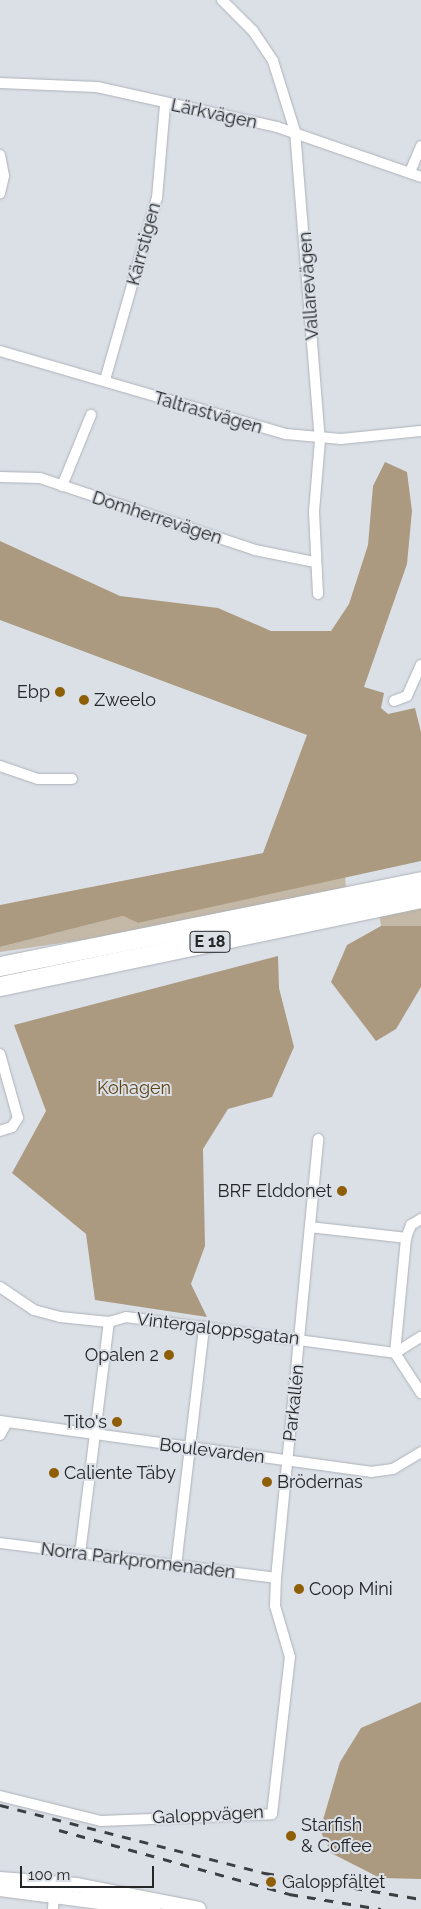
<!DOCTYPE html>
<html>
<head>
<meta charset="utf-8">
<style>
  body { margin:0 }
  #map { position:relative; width:421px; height:1909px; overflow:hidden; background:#dbe0e7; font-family:Raleway,sans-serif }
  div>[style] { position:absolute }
  .green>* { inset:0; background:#c4b8a7 }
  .forest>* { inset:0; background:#ac9a80 }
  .roads { filter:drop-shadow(0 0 1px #adb1b8) drop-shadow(0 0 1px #adb1b8) }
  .street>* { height:10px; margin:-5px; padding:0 5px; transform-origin:5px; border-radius:5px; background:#fff }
  .secondary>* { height:14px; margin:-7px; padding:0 7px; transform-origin:7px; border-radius:7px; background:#fff }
  .highway>* { height:19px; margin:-9.5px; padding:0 9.5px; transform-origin:9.5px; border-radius:9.5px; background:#fff }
  .rail>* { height:2.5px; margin-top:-1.25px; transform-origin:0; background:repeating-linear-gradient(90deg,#3c3f42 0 9px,transparent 0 18px) }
  .dots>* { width:14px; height:14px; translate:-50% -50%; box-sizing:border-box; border:2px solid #dbe0e7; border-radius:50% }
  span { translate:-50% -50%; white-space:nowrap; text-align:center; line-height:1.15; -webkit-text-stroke:4px #dbe0e7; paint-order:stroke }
  .shield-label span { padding:1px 4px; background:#dbe0e7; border:1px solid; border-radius:4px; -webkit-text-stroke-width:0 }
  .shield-label { font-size:16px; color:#232527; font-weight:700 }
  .street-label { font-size:18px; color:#232527 }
  .poi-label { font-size:18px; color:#232527 }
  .right { translate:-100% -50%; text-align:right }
  .left { translate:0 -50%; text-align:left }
  .park-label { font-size:18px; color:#614417 }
  .scale { position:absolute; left:20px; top:1866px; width:134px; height:22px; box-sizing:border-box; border:2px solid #232527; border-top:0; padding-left:6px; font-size:15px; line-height:18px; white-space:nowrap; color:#232527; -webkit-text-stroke:4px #dbe0e7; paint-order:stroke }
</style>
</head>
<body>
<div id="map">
  <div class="green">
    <i style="clip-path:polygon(345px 876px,346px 888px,89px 939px,0 952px,0 947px,123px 916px,138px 923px)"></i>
    <i style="clip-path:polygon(421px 904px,421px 926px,381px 926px,379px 913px)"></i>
  </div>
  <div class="forest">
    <i style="clip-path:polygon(385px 462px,407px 472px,412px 511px,407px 564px,364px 687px,384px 693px,381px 708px,388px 714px,415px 708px,421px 732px,421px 861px,138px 923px,123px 916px,0 947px,0 905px,263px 853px,307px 735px,0 620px,0 541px,120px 596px,218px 608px,271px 631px,331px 631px,349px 604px,368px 545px,373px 486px)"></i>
    <i style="clip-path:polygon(381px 926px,421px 926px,421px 987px,396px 1029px,376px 1041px,331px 982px,347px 945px)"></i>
    <i style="clip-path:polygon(278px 956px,279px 988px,294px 1047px,272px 1097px,228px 1109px,203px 1149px,205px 1246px,191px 1284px,207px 1317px,95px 1300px,86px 1234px,12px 1173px,46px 1111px,14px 1025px)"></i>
    <i style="clip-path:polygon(421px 1702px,421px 1879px,380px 1878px,331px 1853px,320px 1830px,340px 1762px,361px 1728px)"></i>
  </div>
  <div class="roads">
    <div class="street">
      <i style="left:222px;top:0;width:44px;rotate:45deg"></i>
      <i style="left:253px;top:31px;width:36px;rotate:56deg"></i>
      <i style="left:273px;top:61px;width:73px;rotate:72.6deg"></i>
      <i style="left:295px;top:131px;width:310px;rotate:85.4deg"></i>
      <i style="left:320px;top:440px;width:72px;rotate:94.8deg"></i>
      <i style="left:314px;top:512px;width:82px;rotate:87.2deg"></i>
      <i style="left:0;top:83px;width:97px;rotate:2.4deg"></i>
      <i style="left:97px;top:87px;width:184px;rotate:12.5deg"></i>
      <i style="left:277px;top:127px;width:152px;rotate:19.1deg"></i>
      <i style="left:0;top:155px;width:21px;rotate:79deg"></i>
      <i style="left:4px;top:176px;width:18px;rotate:103deg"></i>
      <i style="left:410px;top:172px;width:28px;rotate:-67deg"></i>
      <i style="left:0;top:351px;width:298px;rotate:16.2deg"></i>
      <i style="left:286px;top:434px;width:55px;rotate:5.2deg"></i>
      <i style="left:341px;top:439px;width:80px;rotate:-5.7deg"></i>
      <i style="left:105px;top:380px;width:189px;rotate:-74.1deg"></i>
      <i style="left:157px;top:198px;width:94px;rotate:-85.1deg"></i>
      <i style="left:0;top:477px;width:40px;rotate:1.4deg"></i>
      <i style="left:40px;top:478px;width:227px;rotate:18.5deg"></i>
      <i style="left:255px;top:550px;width:60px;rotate:11.5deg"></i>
      <i style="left:62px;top:486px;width:77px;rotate:-67.8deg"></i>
      <i style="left:394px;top:701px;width:14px;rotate:-21deg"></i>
      <i style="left:407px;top:696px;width:34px;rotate:-66deg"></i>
      <i style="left:0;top:766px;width:40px;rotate:18.9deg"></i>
      <i style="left:38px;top:779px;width:34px"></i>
      <i style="left:0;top:1054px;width:66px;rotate:74.3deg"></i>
      <i style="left:18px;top:1118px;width:11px;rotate:124deg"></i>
      <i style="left:12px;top:1127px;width:13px;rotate:162deg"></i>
      <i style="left:310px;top:1227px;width:97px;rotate:6.5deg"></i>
      <i style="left:0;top:1287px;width:41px;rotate:34.1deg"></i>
      <i style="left:34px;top:1310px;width:27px;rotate:15deg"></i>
      <i style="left:60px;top:1317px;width:49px;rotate:5.8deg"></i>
      <i style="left:109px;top:1322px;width:18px;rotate:-16deg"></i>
      <i style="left:126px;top:1317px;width:271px;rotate:7.6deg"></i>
      <i style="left:395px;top:1353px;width:48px;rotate:57deg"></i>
      <i style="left:395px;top:1353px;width:116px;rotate:-84.5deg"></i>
      <i style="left:406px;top:1238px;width:14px;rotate:-69deg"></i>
      <i style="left:411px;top:1225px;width:12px;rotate:-31deg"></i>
      <i style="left:395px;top:1353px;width:31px;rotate:-32deg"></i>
      <i style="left:0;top:1421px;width:374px;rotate:7.8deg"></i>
      <i style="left:371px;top:1472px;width:22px;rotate:-8deg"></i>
      <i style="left:393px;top:1469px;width:33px;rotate:-31deg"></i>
      <i style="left:0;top:1435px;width:13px;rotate:-61deg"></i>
      <i style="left:0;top:1543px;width:278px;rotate:7.2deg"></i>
      <i style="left:80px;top:1554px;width:234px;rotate:-82.9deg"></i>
      <i style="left:176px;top:1566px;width:241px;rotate:-83.3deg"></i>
      <i style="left:0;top:1796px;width:104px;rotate:13.9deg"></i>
      <i style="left:101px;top:1821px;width:171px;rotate:-2.3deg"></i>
      <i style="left:272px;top:1814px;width:158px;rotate:-83.5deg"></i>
      <i style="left:290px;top:1657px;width:53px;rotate:-106.4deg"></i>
      <i style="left:275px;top:1606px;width:28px;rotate:-88deg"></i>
      <i style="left:276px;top:1578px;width:441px;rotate:-84.5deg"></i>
      <i style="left:53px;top:1909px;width:13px;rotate:-86deg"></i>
    </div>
    <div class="secondary">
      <i style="left:0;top:1879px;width:77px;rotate:4.5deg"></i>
      <i style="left:77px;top:1885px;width:124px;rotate:11.1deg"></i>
      <i style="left:0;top:1889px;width:155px;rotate:7.4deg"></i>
    </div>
    <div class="highway">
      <i style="left:0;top:966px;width:429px;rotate:-11.4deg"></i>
      <i style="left:0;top:986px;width:430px;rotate:-11.8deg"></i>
    </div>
  </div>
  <div class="rail">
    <i style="left:0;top:1805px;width:274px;rotate:14.4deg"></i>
    <i style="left:265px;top:1873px;width:158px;rotate:9.5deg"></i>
    <i style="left:59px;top:1830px;width:239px;rotate:15.5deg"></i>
    <i style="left:289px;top:1894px;width:93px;rotate:9.3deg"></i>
  </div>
  <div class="dots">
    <i style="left:60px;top:692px;background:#8e5f07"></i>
    <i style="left:84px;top:700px;background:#8e5f07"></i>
    <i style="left:342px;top:1191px;background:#8e5f07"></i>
    <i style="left:169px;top:1355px;background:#8e5f07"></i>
    <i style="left:117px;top:1422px;background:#8e5f07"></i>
    <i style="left:54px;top:1473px;background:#8e5f07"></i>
    <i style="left:267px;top:1482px;background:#8e5f07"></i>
    <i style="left:299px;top:1589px;background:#8e5f07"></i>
    <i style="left:291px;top:1836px;background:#8e5f07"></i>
    <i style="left:271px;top:1882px;background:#8e5f07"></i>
  </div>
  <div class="shield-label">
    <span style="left:210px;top:942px">E 18</span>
  </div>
  <div class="street-label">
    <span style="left:214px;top:114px;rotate:12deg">Lärkvägen</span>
    <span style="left:144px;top:244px;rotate:-75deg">Kärrstigen</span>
    <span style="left:309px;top:286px;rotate:-94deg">Vallarevägen</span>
    <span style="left:208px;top:413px;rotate:16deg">Taltrastvägen</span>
    <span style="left:157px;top:518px;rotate:18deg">Domherrevägen</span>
    <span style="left:218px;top:1329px;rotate:7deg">Vintergaloppsgatan</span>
    <span style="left:294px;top:1403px;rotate:-84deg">Parkallén</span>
    <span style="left:212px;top:1451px;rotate:7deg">Boulevarden</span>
    <span style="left:138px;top:1561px;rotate:7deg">Norra Parkpromenaden</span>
    <span style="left:208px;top:1815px;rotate:-3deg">Galoppvägen</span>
  </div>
  <div class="poi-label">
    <span class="right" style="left:50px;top:692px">Ebp</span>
    <span class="left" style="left:94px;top:700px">Zweelo</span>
    <span class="right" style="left:332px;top:1191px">BRF Elddonet</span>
    <span class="right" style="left:159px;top:1355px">Opalen 2</span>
    <span class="right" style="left:107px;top:1422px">Tito's</span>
    <span class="left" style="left:64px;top:1473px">Caliente Täby</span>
    <span class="left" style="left:277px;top:1482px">Brödernas</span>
    <span class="left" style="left:309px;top:1589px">Coop Mini</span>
    <span class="left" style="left:301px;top:1836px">Starfish<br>&amp; Coffee</span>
    <span class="left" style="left:282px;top:1882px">Galoppfältet</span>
  </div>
  <div class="park-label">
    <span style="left:134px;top:1088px">Kohagen</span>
  </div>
  <div class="scale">100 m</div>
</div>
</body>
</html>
